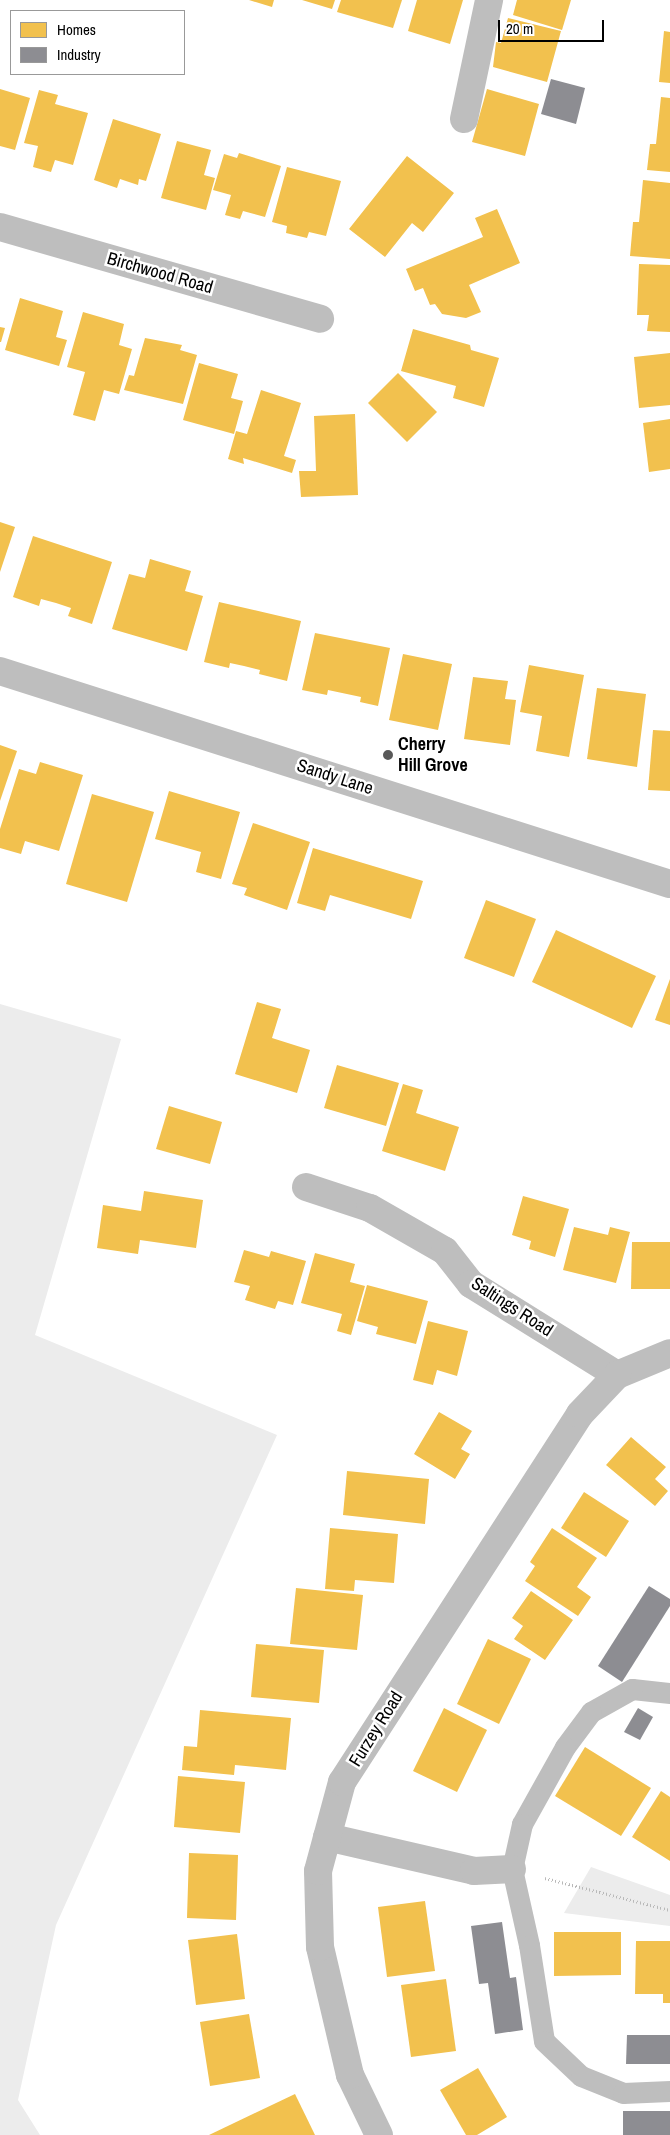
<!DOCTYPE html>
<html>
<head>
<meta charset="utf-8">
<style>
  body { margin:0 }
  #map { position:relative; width:670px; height:2135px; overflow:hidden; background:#fff; font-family:"Archivo Narrow",sans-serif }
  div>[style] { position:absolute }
  .green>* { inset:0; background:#ececec }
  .homes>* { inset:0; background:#f2c14e }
  .industry>* { inset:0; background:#8d8d92 }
  .path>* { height:3px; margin-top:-1.5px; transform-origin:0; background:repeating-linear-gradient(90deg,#b9b9b9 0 1px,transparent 0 3.5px) }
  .lane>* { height:21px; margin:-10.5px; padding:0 10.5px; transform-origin:10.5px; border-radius:10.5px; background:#bebebe }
  .street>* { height:28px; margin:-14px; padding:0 14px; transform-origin:14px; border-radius:14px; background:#bebebe }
  .dots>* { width:14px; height:14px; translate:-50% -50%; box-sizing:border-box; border:2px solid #fff; border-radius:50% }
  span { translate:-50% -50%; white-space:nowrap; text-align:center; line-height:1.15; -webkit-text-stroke:5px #fff; paint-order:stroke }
  .street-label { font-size:18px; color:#000 }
  .poi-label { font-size:18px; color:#000; font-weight:700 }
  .left { translate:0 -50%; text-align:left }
  .legend { position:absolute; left:10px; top:10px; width:175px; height:65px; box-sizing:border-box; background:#fff; border:1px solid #999; margin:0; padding:6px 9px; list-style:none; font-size:15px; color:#000 }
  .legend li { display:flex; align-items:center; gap:10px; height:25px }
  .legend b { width:25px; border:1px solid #999 }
  .scale { position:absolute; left:498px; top:20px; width:106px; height:22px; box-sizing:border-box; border:2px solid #000; border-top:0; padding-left:6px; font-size:15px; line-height:18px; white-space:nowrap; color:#000; -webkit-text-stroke:4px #fff; paint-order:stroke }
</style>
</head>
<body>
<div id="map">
  <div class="green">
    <i style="clip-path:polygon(0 1004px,121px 1039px,35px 1335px,277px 1435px,56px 1925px,18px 2100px,40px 2135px,0 2135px)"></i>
    <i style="clip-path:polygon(591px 1867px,670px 1895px,670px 1926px,564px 1913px)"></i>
  </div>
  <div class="homes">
    <i style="clip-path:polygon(249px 0,274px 0,272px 7px)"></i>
    <i style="clip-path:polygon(302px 0,335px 0,332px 9px)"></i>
    <i style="clip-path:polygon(341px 0,402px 0,393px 28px,337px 12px)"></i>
    <i style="clip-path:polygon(417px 0,463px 0,450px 44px,408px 31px)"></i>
    <i style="clip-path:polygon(517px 0,571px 0,562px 30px,513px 15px)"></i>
    <i style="clip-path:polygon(508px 18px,561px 31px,547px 82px,493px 67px,496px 42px,501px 43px)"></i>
    <i style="clip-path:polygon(664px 31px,670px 32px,670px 83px,659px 82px)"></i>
    <i style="clip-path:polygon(0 89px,30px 98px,15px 150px,0 146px)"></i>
    <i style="clip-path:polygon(487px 89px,539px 104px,525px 156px,472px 142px)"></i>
    <i style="clip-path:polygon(39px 90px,58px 95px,55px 104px,88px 113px,73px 165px,55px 160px,51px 172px,33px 167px,38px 146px,24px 143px)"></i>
    <i style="clip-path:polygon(661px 97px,670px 98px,670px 172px,647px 170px,650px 144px,656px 144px)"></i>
    <i style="clip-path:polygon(113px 119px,161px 134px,146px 181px,139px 179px,138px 185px,120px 179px,117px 188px,94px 180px)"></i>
    <i style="clip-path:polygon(177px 141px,211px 150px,204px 175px,215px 178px,206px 210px,161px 198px)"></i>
    <i style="clip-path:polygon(239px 153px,281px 166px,265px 217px,243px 211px,240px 219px,225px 215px,231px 195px,213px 190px,224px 154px,237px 158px)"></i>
    <i style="clip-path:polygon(407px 156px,454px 193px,423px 232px,412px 223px,385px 257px,349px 229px)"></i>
    <i style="clip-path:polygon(287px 167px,341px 181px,326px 236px,309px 232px,307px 238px,286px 233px,287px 226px,272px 222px)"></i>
    <i style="clip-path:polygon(643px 180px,670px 183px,670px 259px,630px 256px,633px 222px,639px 222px)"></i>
    <i style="clip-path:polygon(497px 209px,520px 263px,469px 285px,481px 312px,466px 318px,442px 314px,435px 304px,430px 305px,423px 288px,415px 291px,406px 269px,483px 237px,475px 218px)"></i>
    <i style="clip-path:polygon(639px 264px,670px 265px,670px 332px,647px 331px,649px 315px,637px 315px)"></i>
    <i style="clip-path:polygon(20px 298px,63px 311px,56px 337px,67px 340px,59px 366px,5px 350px)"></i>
    <i style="clip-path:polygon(83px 312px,124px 324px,119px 345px,132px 349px,119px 394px,104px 390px,95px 421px,73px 415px,85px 372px,67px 367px)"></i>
    <i style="clip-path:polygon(0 327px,5px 328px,1px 342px,0 342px)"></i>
    <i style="clip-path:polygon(413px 329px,470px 345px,471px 350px,499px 358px,484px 407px,453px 398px,456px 386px,401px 371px)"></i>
    <i style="clip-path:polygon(145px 338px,182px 345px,180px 350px,197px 355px,183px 404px,124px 390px,129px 375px,134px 376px)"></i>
    <i style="clip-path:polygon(670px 353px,670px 405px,639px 408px,634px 357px)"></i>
    <i style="clip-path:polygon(199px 363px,238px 374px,231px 398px,243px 401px,234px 434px,183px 420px)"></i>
    <i style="clip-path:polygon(398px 373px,437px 412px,407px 442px,368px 403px)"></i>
    <i style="clip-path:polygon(261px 390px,301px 403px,284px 456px,296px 460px,292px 473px,243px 458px,244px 464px,228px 459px,236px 431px,247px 434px)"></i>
    <i style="clip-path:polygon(355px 414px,358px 495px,301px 497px,299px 471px,316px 471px,314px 416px)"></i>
    <i style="clip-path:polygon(670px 419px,670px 469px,649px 472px,643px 423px)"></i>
    <i style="clip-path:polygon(0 522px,15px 527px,0 572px)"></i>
    <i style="clip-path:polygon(33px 536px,112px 562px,92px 624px,68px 616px,71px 608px,56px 603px,41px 599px,39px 606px,13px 597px)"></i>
    <i style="clip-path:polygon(150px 559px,191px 571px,185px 591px,203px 596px,187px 651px,112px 629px,129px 574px,145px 578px)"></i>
    <i style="clip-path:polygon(219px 602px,301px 621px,287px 681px,259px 674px,260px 670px,244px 666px,230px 663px,229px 668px,204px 662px)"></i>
    <i style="clip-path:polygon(315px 633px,390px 648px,378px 706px,360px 702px,361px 697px,328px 690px,327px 695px,302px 690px)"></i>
    <i style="clip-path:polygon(403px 654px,452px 664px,438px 730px,389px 720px)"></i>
    <i style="clip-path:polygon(529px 665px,584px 675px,569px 757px,536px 751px,542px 716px,520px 712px)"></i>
    <i style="clip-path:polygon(473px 677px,508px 681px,505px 699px,516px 700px,510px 745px,464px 739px)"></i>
    <i style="clip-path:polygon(597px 688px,646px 694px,637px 767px,587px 759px)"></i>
    <i style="clip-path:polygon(653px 730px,670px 731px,670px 791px,648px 790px)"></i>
    <i style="clip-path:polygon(0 745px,17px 751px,0 801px)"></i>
    <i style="clip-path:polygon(40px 762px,83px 775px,59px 851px,25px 841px,21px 854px,0 848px,0 829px,19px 769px,36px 774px)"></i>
    <i style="clip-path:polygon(169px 791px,240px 812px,221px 879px,196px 872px,201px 852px,155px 839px)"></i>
    <i style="clip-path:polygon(92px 794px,154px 812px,127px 902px,66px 884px)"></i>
    <i style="clip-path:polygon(253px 823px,310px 842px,287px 910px,244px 895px,247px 888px,232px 884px)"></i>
    <i style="clip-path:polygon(313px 848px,423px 881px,411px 919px,330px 895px,325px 911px,297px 903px)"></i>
    <i style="clip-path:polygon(486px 900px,536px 919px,514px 977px,464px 958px)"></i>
    <i style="clip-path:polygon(556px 930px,656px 976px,632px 1028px,532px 982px)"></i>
    <i style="clip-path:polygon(670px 979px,670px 1025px,655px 1020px)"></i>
    <i style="clip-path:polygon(257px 1002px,281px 1009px,272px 1038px,310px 1050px,297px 1093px,235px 1074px)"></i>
    <i style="clip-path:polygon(337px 1065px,399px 1083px,386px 1126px,324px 1108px)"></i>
    <i style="clip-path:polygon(403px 1084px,423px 1090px,416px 1113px,459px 1127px,445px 1171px,382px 1151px)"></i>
    <i style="clip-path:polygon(169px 1106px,222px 1122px,210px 1164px,156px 1149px)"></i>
    <i style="clip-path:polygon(144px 1191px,203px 1200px,196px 1248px,140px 1240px,138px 1254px,97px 1248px,103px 1205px,141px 1211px)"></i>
    <i style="clip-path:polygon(523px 1196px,569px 1209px,555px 1257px,529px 1249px,531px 1241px,512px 1235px)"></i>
    <i style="clip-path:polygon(574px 1227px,608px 1235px,610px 1227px,630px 1232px,616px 1283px,563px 1270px)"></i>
    <i style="clip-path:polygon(632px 1242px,670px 1242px,670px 1289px,631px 1289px)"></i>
    <i style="clip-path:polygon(244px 1250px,269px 1257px,271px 1251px,306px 1261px,293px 1305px,278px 1301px,275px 1309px,245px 1300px,250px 1286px,234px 1282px)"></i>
    <i style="clip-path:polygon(315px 1253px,355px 1264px,350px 1282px,365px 1286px,351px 1335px,337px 1331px,342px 1314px,301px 1303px)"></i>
    <i style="clip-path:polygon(367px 1285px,428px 1301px,416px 1344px,376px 1334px,378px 1327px,357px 1321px)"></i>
    <i style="clip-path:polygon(428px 1321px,468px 1331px,457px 1376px,437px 1370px,433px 1385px,413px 1380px)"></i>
    <i style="clip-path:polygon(439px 1412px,472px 1431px,461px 1449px,470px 1454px,455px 1479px,414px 1454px)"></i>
    <i style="clip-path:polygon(631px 1437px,666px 1467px,655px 1479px,668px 1491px,655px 1506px,606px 1465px)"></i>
    <i style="clip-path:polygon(347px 1471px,429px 1479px,425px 1524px,343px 1515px)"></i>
    <i style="clip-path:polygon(584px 1492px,629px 1521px,606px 1557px,561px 1528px)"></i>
    <i style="clip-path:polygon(330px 1528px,398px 1534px,394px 1583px,355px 1580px,354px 1591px,325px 1589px)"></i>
    <i style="clip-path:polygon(552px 1528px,597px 1558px,577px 1587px,591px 1597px,578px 1616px,525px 1581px,535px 1566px,530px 1562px)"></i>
    <i style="clip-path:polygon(296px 1588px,363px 1595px,357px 1650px,290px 1644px)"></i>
    <i style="clip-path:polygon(531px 1591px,573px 1620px,545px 1660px,514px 1639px,523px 1626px,512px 1618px)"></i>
    <i style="clip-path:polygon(488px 1639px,531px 1659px,499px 1724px,457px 1704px)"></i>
    <i style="clip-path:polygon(256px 1644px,324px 1650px,319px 1703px,251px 1697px)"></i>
    <i style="clip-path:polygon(444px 1708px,487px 1730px,457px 1792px,413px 1771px)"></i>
    <i style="clip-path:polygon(200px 1710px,291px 1718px,286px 1770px,235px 1765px,234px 1775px,182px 1770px,184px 1746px,197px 1747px)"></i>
    <i style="clip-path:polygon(585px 1747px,651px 1788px,621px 1836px,555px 1796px)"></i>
    <i style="clip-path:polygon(178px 1776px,245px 1782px,240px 1833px,174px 1827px)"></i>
    <i style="clip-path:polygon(661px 1791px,670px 1797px,670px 1861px,632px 1837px)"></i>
    <i style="clip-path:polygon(189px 1853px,238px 1855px,236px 1920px,187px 1918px)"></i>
    <i style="clip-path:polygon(425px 1901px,435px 1971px,387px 1977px,378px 1907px)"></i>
    <i style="clip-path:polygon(554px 1932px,621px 1932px,621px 1975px,554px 1976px)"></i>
    <i style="clip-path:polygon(237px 1934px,245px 1999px,196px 2005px,188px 1940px)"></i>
    <i style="clip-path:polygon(636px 1941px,670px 1941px,670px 2003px,663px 2003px,663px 1994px,635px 1994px)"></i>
    <i style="clip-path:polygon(446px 1979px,456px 2051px,411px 2057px,401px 1985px)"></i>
    <i style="clip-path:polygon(249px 2014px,260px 2078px,210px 2086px,200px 2022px)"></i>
    <i style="clip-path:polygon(478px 2068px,507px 2117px,477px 2135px,466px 2135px,440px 2090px)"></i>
    <i style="clip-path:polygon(295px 2094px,315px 2135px,209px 2135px)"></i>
  </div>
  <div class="industry">
    <i style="clip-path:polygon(551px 79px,585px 88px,576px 124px,541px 114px)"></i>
    <i style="clip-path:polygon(649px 1586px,670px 1599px,670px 1606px,622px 1682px,598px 1666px)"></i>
    <i style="clip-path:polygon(638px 1708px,653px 1717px,640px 1740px,624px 1732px)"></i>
    <i style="clip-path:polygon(502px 1922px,510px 1978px,516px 1977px,523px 2030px,495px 2034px,488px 1983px,479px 1984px,471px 1926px)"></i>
    <i style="clip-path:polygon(627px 2035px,670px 2035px,670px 2064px,626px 2064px)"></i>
    <i style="clip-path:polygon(623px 2111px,670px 2111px,670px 2135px,623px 2135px)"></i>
  </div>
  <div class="path">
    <i style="left:545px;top:1878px;width:129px;rotate:14.4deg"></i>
  </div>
  <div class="lane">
    <i style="left:670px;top:1693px;width:38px;rotate:-174deg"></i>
    <i style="left:632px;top:1689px;width:47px;rotate:150.7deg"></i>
    <i style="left:591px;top:1712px;width:44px;rotate:126.6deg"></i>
    <i style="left:565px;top:1747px;width:88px;rotate:119.2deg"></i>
    <i style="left:522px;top:1824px;width:46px;rotate:102.5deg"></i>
    <i style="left:512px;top:1869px;width:78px;rotate:77.4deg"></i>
    <i style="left:529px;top:1945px;width:97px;rotate:81.1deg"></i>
    <i style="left:544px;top:2041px;width:51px;rotate:43.4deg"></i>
    <i style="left:581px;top:2076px;width:45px;rotate:22deg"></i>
    <i style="left:623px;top:2093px;width:47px;rotate:-2.4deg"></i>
  </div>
  <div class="street">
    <i style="left:464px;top:119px;width:122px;rotate:-78.1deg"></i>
    <i style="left:0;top:227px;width:333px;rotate:16deg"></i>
    <i style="left:0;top:671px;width:703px;rotate:17.64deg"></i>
    <i style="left:306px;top:1187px;width:67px;rotate:18.2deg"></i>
    <i style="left:370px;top:1208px;width:86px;rotate:29.8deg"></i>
    <i style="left:445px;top:1251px;width:42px;rotate:51.8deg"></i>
    <i style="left:471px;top:1284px;width:172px;rotate:31.9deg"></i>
    <i style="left:617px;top:1375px;width:57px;rotate:-22.5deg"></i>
    <i style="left:327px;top:1837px;width:151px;rotate:13deg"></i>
    <i style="left:474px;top:1871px;width:38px;rotate:-3deg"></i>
    <i style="left:379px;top:2135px;width:67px;rotate:-115.8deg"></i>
    <i style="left:350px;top:2075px;width:131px;rotate:-103.2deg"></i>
    <i style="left:320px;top:1947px;width:76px;rotate:-91.5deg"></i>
    <i style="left:318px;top:1871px;width:92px;rotate:-74.9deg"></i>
    <i style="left:342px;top:1782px;width:438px;rotate:-57.1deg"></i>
    <i style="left:580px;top:1414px;width:54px;rotate:-46.5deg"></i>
  </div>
  <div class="dots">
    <i style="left:388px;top:755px;background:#595959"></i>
  </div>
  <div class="street-label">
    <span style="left:160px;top:273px;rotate:16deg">Birchwood Road</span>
    <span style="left:335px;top:777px;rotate:18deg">Sandy Lane</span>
    <span style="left:512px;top:1307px;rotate:33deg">Saltings Road</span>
    <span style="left:376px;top:1729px;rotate:-58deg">Furzey Road</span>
  </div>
  <div class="poi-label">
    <span class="left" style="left:398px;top:755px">Cherry<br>Hill Grove</span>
  </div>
  <ul class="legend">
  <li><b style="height:14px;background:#f2c14e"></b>Homes</li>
  <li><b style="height:14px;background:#8d8d92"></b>Industry</li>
  </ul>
  <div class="scale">20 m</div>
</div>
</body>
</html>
